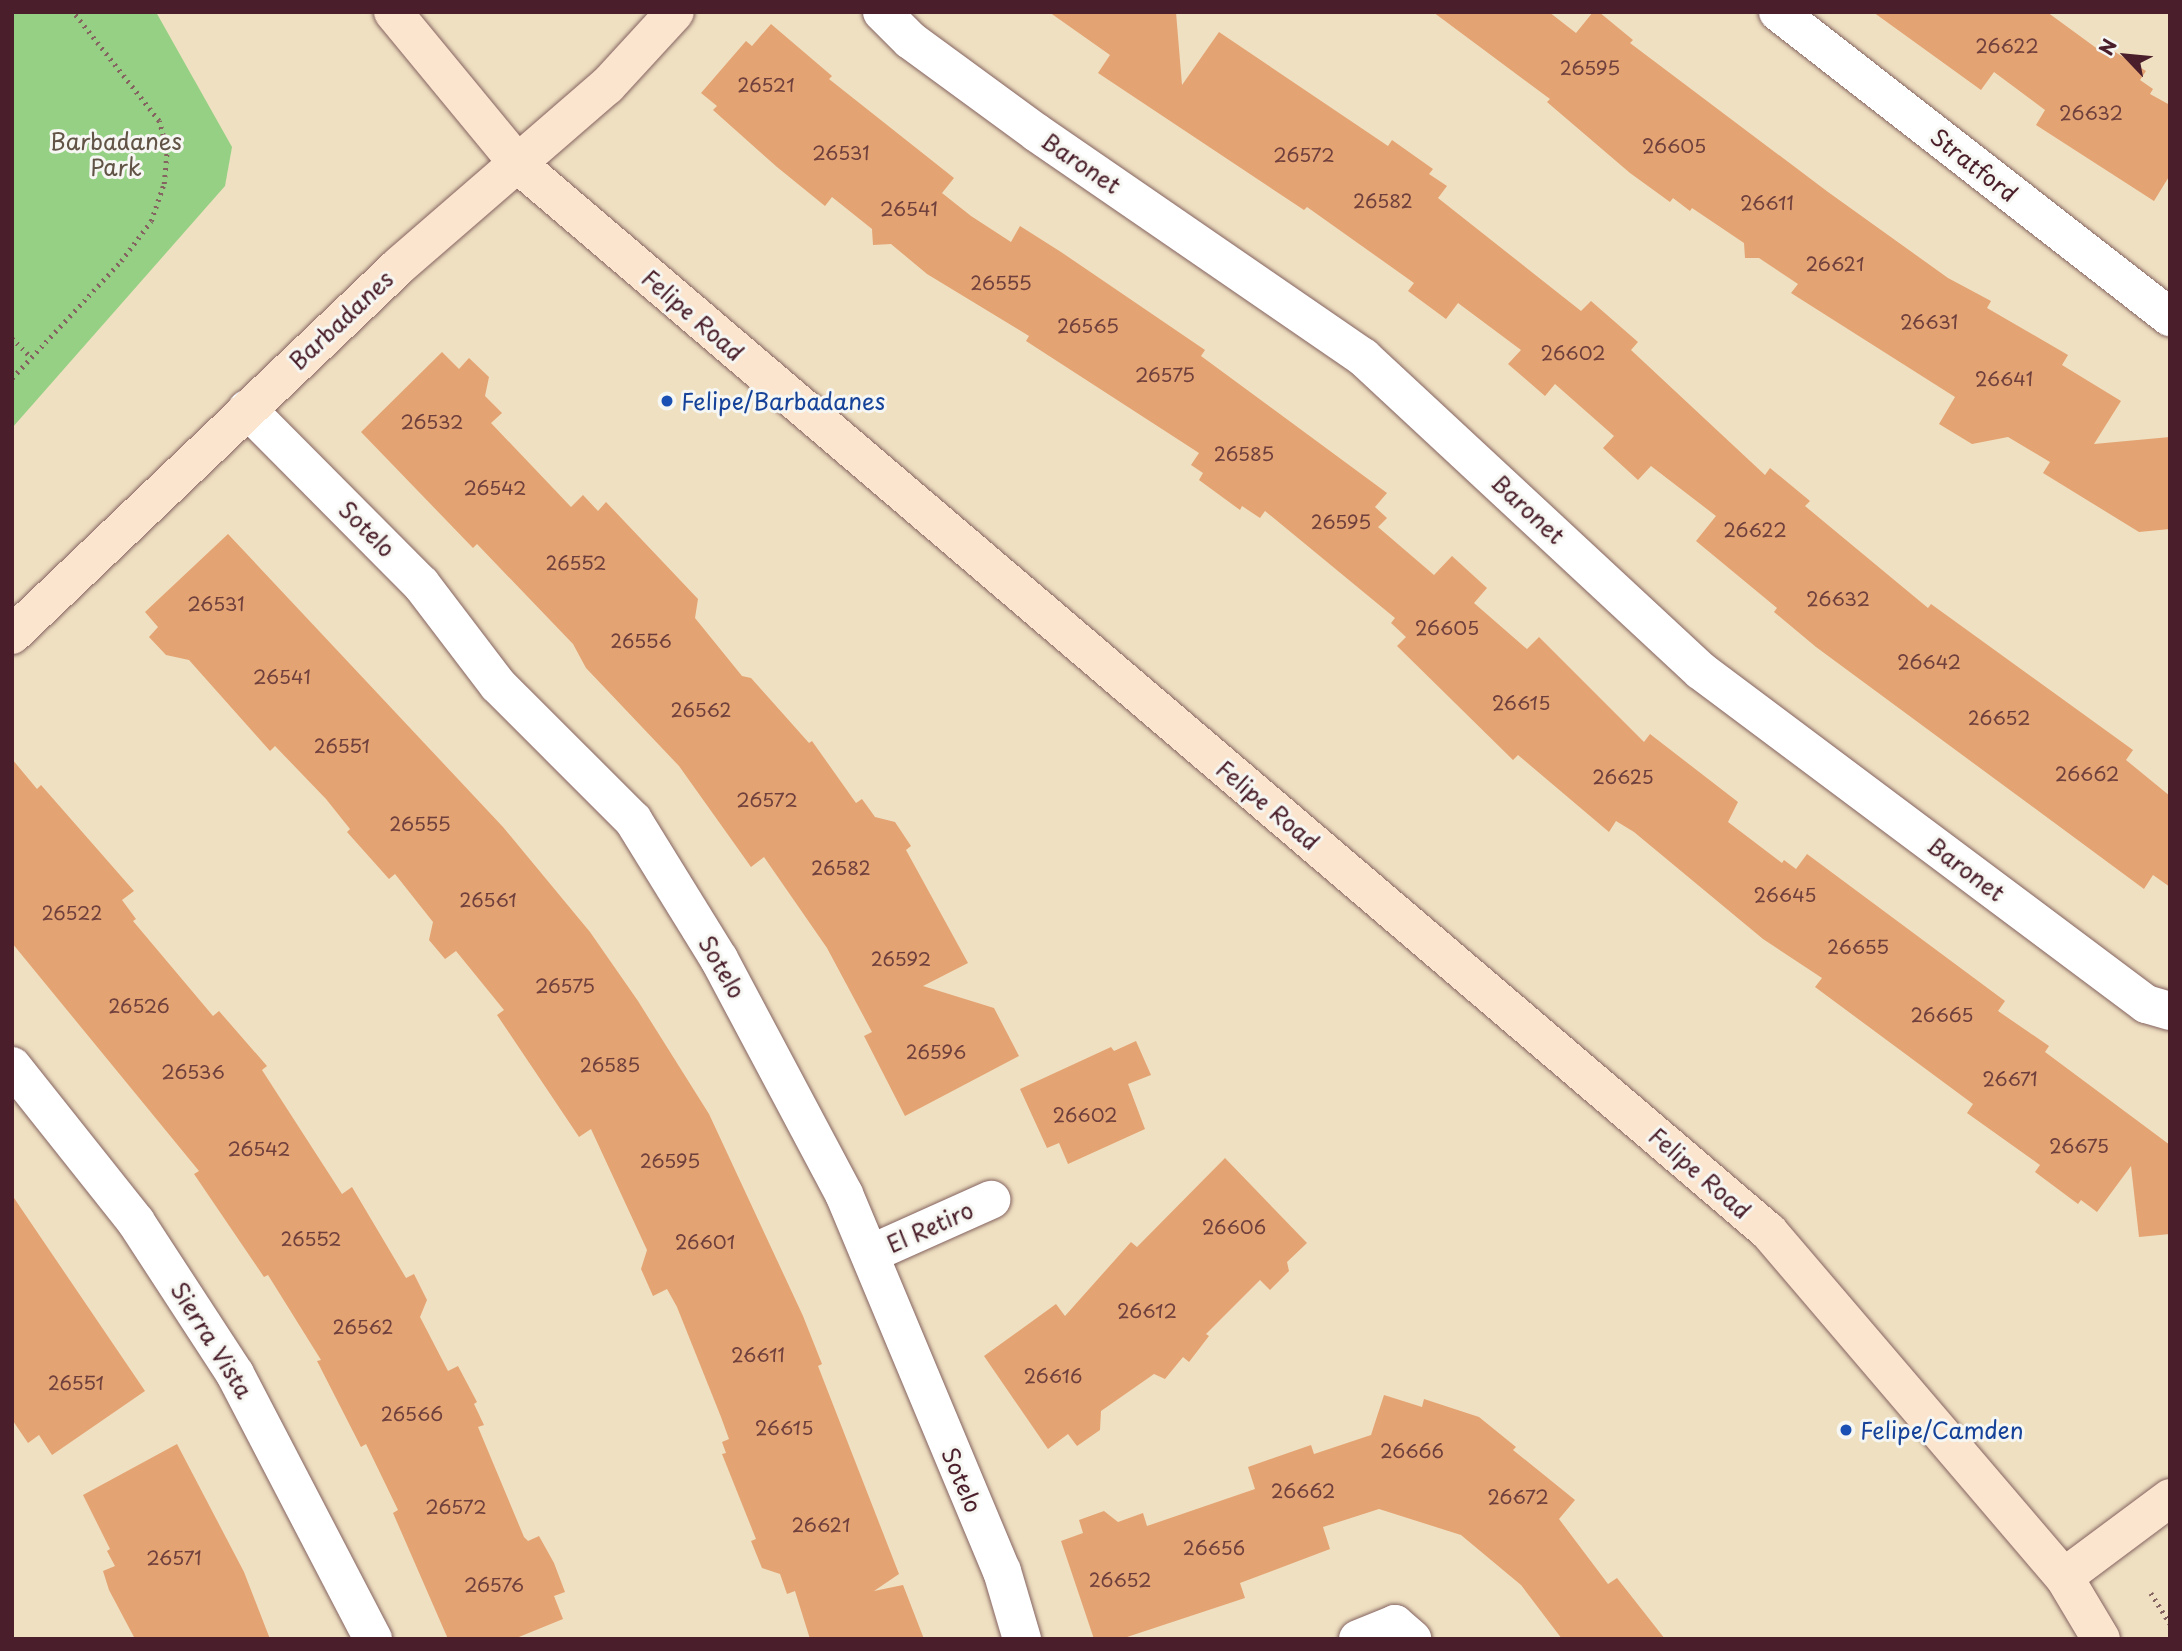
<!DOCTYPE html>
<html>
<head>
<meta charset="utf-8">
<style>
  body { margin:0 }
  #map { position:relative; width:2182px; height:1651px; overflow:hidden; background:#efe0c1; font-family:"Playpen Sans",sans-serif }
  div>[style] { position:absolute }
  .green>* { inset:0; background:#96d084 }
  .building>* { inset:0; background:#e4a373 }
  .path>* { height:4.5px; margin-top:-2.25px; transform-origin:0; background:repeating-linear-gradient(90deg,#846360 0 2px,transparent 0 7px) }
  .roads { filter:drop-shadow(0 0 2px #846360) drop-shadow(0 0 2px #846360) }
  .street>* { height:38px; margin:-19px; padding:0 19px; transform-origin:19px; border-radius:19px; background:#fff }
  .secondary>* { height:38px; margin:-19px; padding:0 19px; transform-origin:19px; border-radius:19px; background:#fbe5cf }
  .dots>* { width:19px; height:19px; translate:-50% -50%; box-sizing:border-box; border:4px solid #f6f6f2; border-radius:50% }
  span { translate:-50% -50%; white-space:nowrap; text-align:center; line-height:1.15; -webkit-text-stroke:6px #f6f6f2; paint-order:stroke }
  .number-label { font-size:19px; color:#70403d }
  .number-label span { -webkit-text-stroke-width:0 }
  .park-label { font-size:23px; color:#615446 }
  .street-label { font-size:23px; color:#4a1f2b }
  .transit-label { font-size:23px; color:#164399 }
  .left { translate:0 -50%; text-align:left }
  .frame { position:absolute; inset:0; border:14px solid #4a1f2b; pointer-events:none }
  .north { position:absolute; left:2091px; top:21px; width:70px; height:70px; -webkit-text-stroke:5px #f6f6f2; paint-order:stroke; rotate:296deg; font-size:19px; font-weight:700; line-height:28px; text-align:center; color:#4a1f2b }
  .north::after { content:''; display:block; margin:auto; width:24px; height:32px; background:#4a1f2b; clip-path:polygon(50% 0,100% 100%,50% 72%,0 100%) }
</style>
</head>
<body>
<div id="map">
  <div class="green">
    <i style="clip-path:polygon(12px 12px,156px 12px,232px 147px,225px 186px,12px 428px)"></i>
  </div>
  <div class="building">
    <i style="clip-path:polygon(1049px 12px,1176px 12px,1182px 85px,1219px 32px,1388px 146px,1392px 140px,1433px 169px,1429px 174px,1447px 186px,1438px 198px,1581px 311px,1591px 301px,1638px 342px,1631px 350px,1765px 475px,1770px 468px,1810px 501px,1805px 506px,1928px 608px,1931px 604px,2133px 750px,2126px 760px,2170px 796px,2170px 887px,2153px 875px,2144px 889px,1816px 647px,1774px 612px,1777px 608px,1696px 541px,1716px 516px,1651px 466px,1638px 480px,1603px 448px,1614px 436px,1555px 384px,1545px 396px,1508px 364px,1521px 350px,1458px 303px,1446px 319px,1408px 291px,1414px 283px,1307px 207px,1304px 210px,1098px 73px,1110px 55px)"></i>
    <i style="clip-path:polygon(1433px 12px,1549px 12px,1576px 33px,1593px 12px,1599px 12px,1633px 40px,1630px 43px,1828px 192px,1948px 278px,1991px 301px,1987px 308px,2068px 355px,2062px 365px,2121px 401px,2094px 444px,2170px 437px,2170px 529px,2139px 532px,2043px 473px,2050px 462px,2008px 437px,1972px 444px,1939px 424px,1955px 397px,1791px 293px,1798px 284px,1759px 258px,1745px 258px,1744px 243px,1692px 208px,1690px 211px,1673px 198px,1670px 202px,1630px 173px,1547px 102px,1550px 99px)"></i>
    <i style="clip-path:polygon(1873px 12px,2047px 12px,2099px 50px,2102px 44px,2146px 71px,2140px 80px,2153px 89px,2150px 94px,2170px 105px,2170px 175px,2154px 201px,2036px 125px,2045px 110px,1994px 72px,1981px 90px)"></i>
    <i style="clip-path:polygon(771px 24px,832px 76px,829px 79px,954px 178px,942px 193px,971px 216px,1011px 242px,1020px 226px,1061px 252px,1205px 350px,1201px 356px,1387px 493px,1375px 507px,1387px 518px,1378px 527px,1434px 575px,1452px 556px,1487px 588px,1474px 603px,1527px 649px,1539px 637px,1644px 742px,1650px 734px,1738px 802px,1728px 822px,1782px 863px,1784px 860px,1796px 869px,1807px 854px,2005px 1001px,1998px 1011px,2049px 1046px,2045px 1052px,2170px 1145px,2170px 1234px,2139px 1237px,2131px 1166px,2097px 1212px,2081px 1200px,2078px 1204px,2035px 1172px,2040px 1165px,1967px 1113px,1973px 1104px,1815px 987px,1822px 978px,1763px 939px,1634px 832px,1616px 821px,1609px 832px,1518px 755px,1513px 760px,1397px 646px,1406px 637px,1391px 623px,1395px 618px,1265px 511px,1260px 518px,1242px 506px,1240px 510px,1199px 480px,1203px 473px,1191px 465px,1199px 453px,1026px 341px,1029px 336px,927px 274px,891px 244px,873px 245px,872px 229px,832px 197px,825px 206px,777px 167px,713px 110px,717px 106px,701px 93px,746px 41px,752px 46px)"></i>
    <i style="clip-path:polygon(442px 352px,459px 369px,469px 358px,489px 377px,485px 396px,502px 413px,491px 423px,571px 507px,583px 495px,598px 511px,606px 502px,698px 599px,695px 618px,742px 676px,751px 678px,809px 743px,812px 741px,856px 803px,862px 799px,875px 817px,895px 822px,911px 846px,906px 850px,968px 963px,923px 986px,994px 1008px,1019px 1056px,905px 1116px,864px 1036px,872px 1032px,827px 948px,764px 857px,751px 867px,679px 766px,586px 668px,573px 644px,477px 544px,473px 548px,361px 432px)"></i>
    <i style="clip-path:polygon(228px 534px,503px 827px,590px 932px,638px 1001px,709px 1114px,803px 1316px,822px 1364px,818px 1366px,899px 1574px,874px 1591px,903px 1585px,924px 1639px,810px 1639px,795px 1591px,787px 1594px,780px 1574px,762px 1568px,751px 1541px,756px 1539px,722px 1454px,726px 1453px,722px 1442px,729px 1439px,721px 1417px,677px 1307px,667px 1289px,653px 1296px,641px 1269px,647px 1250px,591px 1129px,579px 1137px,497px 1015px,504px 1010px,456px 951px,445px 959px,429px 940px,433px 922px,395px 874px,389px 879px,347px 832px,350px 829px,326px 799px,275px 746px,270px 751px,189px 660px,166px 655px,149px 637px,158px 627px,145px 612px)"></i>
    <i style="clip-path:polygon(12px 759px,37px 789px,41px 785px,134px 891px,122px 900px,136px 919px,133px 921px,213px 1016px,219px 1011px,267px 1066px,262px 1070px,342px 1194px,352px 1187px,406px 1278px,414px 1274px,427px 1300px,420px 1317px,448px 1371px,458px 1366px,477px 1402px,474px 1404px,484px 1425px,478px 1427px,524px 1537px,528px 1541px,539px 1536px,554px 1563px,565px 1592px,554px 1596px,563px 1619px,514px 1639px,448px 1639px,393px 1513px,398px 1510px,366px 1444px,361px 1447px,317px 1361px,321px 1360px,268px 1275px,264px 1277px,194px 1174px,199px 1171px,12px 943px)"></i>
    <i style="clip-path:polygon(1136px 1041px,1151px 1075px,1128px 1084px,1145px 1129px,1068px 1164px,1059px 1143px,1047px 1148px,1020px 1089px,1111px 1047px,1114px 1051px)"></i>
    <i style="clip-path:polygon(1225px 1158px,1307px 1243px,1287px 1262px,1289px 1271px,1270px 1290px,1260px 1280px,1206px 1334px,1209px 1336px,1189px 1362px,1183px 1357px,1165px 1379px,1154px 1374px,1101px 1411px,1100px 1430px,1077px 1446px,1068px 1434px,1048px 1449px,984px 1356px,1056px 1304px,1065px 1316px,1131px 1242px,1137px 1247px)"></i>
    <i style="clip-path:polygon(12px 1195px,145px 1391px,52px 1455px,39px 1435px,28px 1443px,13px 1421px)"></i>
    <i style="clip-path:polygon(1384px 1395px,1422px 1407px,1424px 1399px,1479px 1417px,1516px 1447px,1513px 1450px,1575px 1500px,1559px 1519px,1608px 1584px,1617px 1578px,1665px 1639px,1562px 1639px,1521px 1585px,1461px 1535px,1379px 1509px,1323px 1527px,1330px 1549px,1240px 1583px,1245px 1598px,1121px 1639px,1094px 1639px,1061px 1541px,1083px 1533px,1079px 1520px,1104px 1511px,1118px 1522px,1143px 1513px,1147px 1526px,1255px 1489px,1248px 1467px,1311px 1445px,1314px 1454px,1371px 1435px)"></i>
    <i style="clip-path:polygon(177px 1444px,244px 1572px,270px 1639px,135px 1639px,109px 1590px,103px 1571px,115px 1566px,107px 1551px,110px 1549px,83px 1495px)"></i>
  </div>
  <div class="path">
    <i style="left:12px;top:338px;width:27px;rotate:45deg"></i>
    <i style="left:12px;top:378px;width:160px;rotate:-47deg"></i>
    <i style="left:121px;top:261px;width:50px;rotate:-53.1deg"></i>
    <i style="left:151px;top:221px;width:39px;rotate:-71deg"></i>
    <i style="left:164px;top:184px;width:35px;rotate:-85deg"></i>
    <i style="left:167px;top:149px;width:29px;rotate:-106deg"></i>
    <i style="left:159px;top:121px;width:139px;rotate:-128.3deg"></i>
    <i style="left:2151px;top:1593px;width:36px;rotate:58deg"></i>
  </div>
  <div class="roads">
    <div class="street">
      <i style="left:882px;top:12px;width:40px;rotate:45deg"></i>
      <i style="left:910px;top:40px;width:157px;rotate:36.2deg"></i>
      <i style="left:1037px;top:133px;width:396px;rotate:34.5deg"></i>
      <i style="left:1363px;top:357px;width:461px;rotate:42.9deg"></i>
      <i style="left:1701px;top:671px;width:556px;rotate:36.81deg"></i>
      <i style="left:2146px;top:1004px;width:25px;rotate:16deg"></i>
      <i style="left:1778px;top:12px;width:497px;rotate:37.9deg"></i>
      <i style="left:247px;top:409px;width:247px;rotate:45.2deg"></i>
      <i style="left:421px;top:584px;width:127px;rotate:52.7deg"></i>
      <i style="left:498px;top:685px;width:191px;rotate:45deg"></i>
      <i style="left:633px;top:820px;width:163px;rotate:58.3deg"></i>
      <i style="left:719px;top:959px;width:266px;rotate:62deg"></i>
      <i style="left:844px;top:1194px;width:409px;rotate:67.3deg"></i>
      <i style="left:1002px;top:1571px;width:71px;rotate:73.6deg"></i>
      <i style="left:12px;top:1066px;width:199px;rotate:51.5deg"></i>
      <i style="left:136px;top:1222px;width:181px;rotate:56.9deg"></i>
      <i style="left:235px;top:1374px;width:299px;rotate:62.5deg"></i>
      <i style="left:870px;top:1254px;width:133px;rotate:-24.1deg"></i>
      <i style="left:1358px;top:1639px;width:40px;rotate:-22deg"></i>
      <i style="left:1395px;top:1624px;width:23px;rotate:41deg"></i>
    </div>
    <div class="secondary">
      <i style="left:393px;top:12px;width:200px;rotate:50.5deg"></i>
      <i style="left:520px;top:166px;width:1642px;rotate:40.48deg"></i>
      <i style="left:1769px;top:1232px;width:454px;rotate:49.5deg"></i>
      <i style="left:2064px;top:1577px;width:72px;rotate:59.2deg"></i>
      <i style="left:12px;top:635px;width:536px;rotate:-43.64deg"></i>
      <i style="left:400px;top:265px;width:274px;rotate:-40.9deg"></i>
      <i style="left:607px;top:86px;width:100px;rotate:-47.4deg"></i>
      <i style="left:2064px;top:1577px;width:132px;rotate:-36.7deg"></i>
    </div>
  </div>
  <div class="dots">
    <i style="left:667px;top:401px;background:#1a4fb4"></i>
    <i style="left:1846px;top:1430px;background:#1a4fb4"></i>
  </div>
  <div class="number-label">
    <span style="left:2007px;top:46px">26622</span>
    <span style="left:1590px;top:68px">26595</span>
    <span style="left:766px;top:85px">26521</span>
    <span style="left:2091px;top:113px">26632</span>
    <span style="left:1674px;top:146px">26605</span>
    <span style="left:841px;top:153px">26531</span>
    <span style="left:1304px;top:155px">26572</span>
    <span style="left:1383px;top:201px">26582</span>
    <span style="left:1767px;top:203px">26611</span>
    <span style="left:909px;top:209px">26541</span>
    <span style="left:1835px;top:264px">26621</span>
    <span style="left:1001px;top:283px">26555</span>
    <span style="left:1929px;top:322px">26631</span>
    <span style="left:1088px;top:326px">26565</span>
    <span style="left:1573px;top:353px">26602</span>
    <span style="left:1165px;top:375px">26575</span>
    <span style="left:2004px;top:379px">26641</span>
    <span style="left:432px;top:422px">26532</span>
    <span style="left:1244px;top:454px">26585</span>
    <span style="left:495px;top:488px">26542</span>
    <span style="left:1341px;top:522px">26595</span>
    <span style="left:1755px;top:530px">26622</span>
    <span style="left:576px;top:563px">26552</span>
    <span style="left:1838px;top:599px">26632</span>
    <span style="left:216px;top:604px">26531</span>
    <span style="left:1447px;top:628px">26605</span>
    <span style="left:641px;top:641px">26556</span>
    <span style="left:1929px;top:662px">26642</span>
    <span style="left:282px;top:677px">26541</span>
    <span style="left:1521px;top:703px">26615</span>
    <span style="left:701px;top:710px">26562</span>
    <span style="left:1999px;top:718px">26652</span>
    <span style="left:342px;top:746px">26551</span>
    <span style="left:2087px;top:774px">26662</span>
    <span style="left:1623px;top:777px">26625</span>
    <span style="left:767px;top:800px">26572</span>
    <span style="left:420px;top:824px">26555</span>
    <span style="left:841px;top:868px">26582</span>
    <span style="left:1785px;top:895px">26645</span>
    <span style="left:488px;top:900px">26561</span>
    <span style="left:72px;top:913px">26522</span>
    <span style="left:1858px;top:947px">26655</span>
    <span style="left:901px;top:959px">26592</span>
    <span style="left:565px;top:986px">26575</span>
    <span style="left:139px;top:1006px">26526</span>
    <span style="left:1942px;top:1015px">26665</span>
    <span style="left:936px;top:1052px">26596</span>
    <span style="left:610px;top:1065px">26585</span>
    <span style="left:193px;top:1072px">26536</span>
    <span style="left:2010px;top:1079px">26671</span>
    <span style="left:1085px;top:1115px">26602</span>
    <span style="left:2079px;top:1146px">26675</span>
    <span style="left:259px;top:1149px">26542</span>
    <span style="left:670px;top:1161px">26595</span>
    <span style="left:1234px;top:1227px">26606</span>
    <span style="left:311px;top:1239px">26552</span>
    <span style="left:705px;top:1242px">26601</span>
    <span style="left:1147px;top:1311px">26612</span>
    <span style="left:363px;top:1327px">26562</span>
    <span style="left:758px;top:1355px">26611</span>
    <span style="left:1053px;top:1376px">26616</span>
    <span style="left:76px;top:1383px">26551</span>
    <span style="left:412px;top:1414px">26566</span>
    <span style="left:784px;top:1428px">26615</span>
    <span style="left:1412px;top:1451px">26666</span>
    <span style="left:1303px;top:1491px">26662</span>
    <span style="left:1518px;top:1497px">26672</span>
    <span style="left:456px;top:1507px">26572</span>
    <span style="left:821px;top:1525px">26621</span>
    <span style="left:1214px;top:1548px">26656</span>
    <span style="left:174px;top:1558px">26571</span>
    <span style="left:1120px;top:1580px">26652</span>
    <span style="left:494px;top:1585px">26576</span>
  </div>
  <div class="park-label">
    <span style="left:116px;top:154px">Barbadanes<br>Park</span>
  </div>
  <div class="street-label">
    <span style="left:1081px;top:163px;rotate:34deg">Baronet</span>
    <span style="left:1974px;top:165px;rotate:38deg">Stratford</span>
    <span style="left:693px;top:315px;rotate:41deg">Felipe Road</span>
    <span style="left:341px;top:320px;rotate:-43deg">Barbadanes</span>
    <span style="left:1528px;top:509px;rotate:43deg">Baronet</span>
    <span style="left:367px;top:529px;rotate:45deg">Sotelo</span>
    <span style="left:1268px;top:805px;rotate:40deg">Felipe Road</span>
    <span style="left:1966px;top:869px;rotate:37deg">Baronet</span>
    <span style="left:722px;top:967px;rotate:60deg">Sotelo</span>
    <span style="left:1700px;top:1173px;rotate:41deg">Felipe Road</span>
    <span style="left:930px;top:1227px;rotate:-24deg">El Retiro</span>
    <span style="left:212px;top:1340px;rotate:58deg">Sierra Vista</span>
    <span style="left:962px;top:1480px;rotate:67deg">Sotelo</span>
  </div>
  <div class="transit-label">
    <span class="left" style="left:681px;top:401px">Felipe/Barbadanes</span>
    <span class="left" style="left:1860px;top:1430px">Felipe/Camden</span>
  </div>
  <div class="frame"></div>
  <div class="north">N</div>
</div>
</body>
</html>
